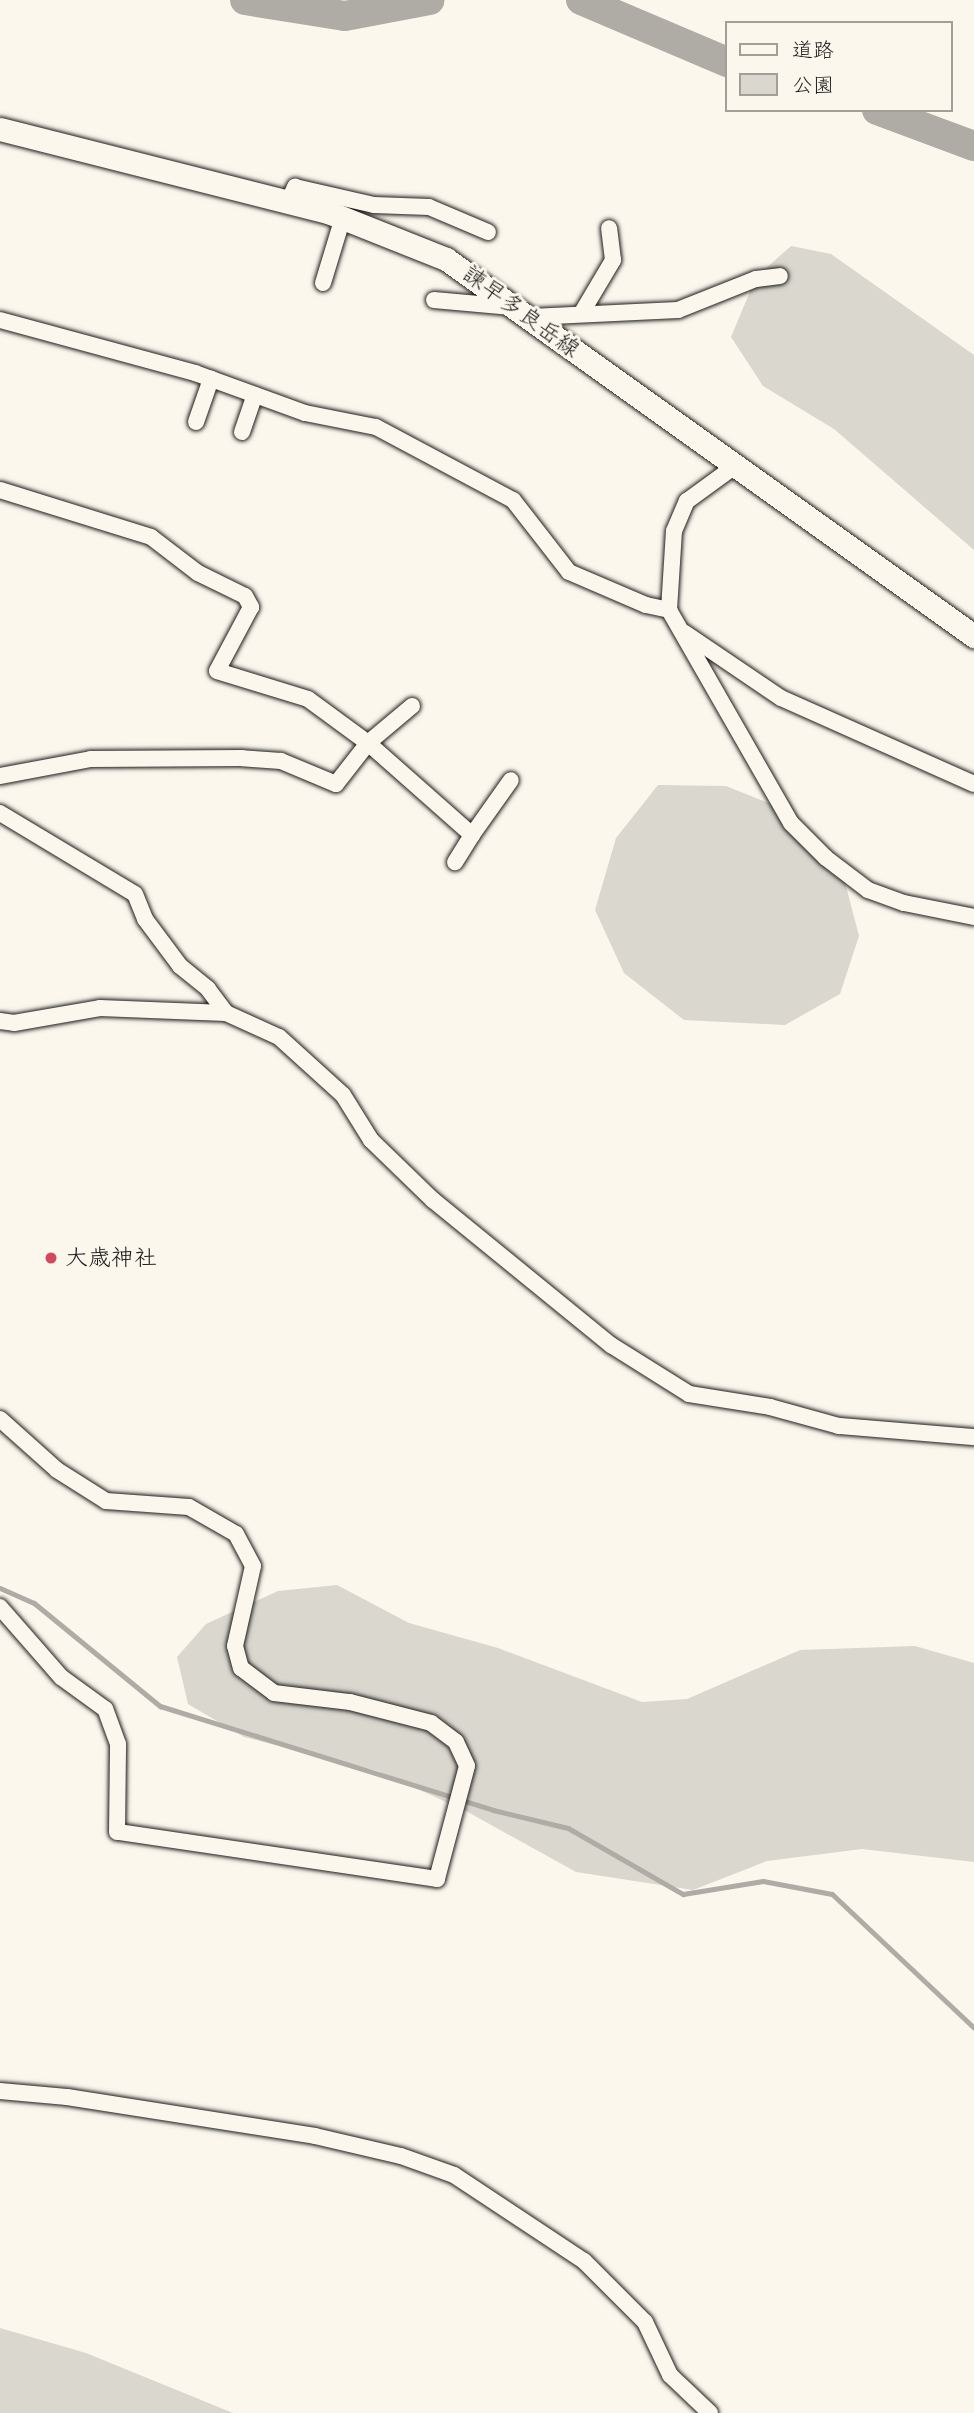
<!DOCTYPE html>
<html>
<head>
<meta charset="utf-8">
<style>
  body { margin:0 }
  #map { position:relative; width:974px; height:2413px; overflow:hidden; background:#fbf7ec; font-family:Sriracha,"Klee One",sans-serif }
  div>[style] { position:absolute }
  .green>* { inset:0; background:#dad7ce }
  .stream>* { height:5px; margin:-2.5px; padding:0 2.5px; transform-origin:2.5px; border-radius:2.5px; background:#afaca5 }
  .river>* { height:30px; margin:-15px; padding:0 15px; transform-origin:15px; border-radius:15px; background:#afaca5 }
  .roads { filter:drop-shadow(0 0 2px #1c1c1c) drop-shadow(0 0 2px #1c1c1c) }
  .minor>* { height:16px; margin:-8px; padding:0 8px; transform-origin:8px; border-radius:8px; background:#fbf7ec }
  .secondary>* { height:23px; margin:-11.5px; padding:0 11.5px; transform-origin:11.5px; border-radius:11.5px; background:#fbf7ec }
  .dots>* { width:19px; height:19px; translate:-50% -50%; box-sizing:border-box; border:4px solid #fbf7ec; border-radius:50% }
  span { translate:-50% -50%; white-space:nowrap; text-align:center; line-height:1.15; -webkit-text-stroke:6px #fbf7ec; paint-order:stroke }
  .street-label { font-size:23px; color:#1c1c1c }
  .poi-label { font-size:23px; color:#1c1c1c }
  .left { translate:0 -50%; text-align:left }
  .legend { position:absolute; left:725px; top:21px; width:228px; height:91px; box-sizing:border-box; background:#fbf7ec; border:2px solid #a29f99; margin:0; padding:9px 12px; list-style:none; font-size:21px; color:#1c1c1c }
  .legend li { display:flex; align-items:center; gap:14px; height:35px }
  .legend b { width:35px; border:2px solid #a29f99 }
</style>
</head>
<body>
<div id="map">
  <div class="green">
    <i style="clip-path:polygon(791px 246px,831px 254px,974px 355px,974px 550px,834px 429px,763px 386px,731px 337px,756px 277px)"></i>
    <i style="clip-path:polygon(658px 785px,726px 786px,793px 813px,841px 867px,859px 936px,840px 994px,785px 1025px,684px 1020px,624px 973px,595px 910px,616px 838px)"></i>
    <i style="clip-path:polygon(337px 1585px,409px 1623px,498px 1648px,642px 1702px,687px 1699px,800px 1650px,915px 1646px,974px 1663px,974px 1862px,862px 1849px,767px 1861px,693px 1890px,576px 1872px,466px 1811px,378px 1771px,244px 1737px,188px 1704px,177px 1657px,206px 1624px,278px 1591px)"></i>
    <i style="clip-path:polygon(0 2328px,86px 2353px,233px 2413px,0 2413px)"></i>
  </div>
  <div class="stream">
    <i style="left:0;top:1588px;width:37px;rotate:24deg"></i>
    <i style="left:34px;top:1603px;width:163px;rotate:39.3deg"></i>
    <i style="left:160px;top:1706px;width:349px;rotate:17.3deg"></i>
    <i style="left:493px;top:1810px;width:77px;rotate:13.5deg"></i>
    <i style="left:568px;top:1828px;width:133px;rotate:29.9deg"></i>
    <i style="left:683px;top:1894px;width:81px;rotate:-9.2deg"></i>
    <i style="left:763px;top:1881px;width:70px;rotate:10.7deg"></i>
    <i style="left:832px;top:1894px;width:195px;rotate:43.3deg"></i>
  </div>
  <div class="river">
    <i style="left:245px;top:0;width:101px;rotate:9.1deg"></i>
    <i style="left:345px;top:16px;width:86px;rotate:-10.7deg"></i>
    <i style="left:581px;top:0;width:159px;rotate:23deg"></i>
    <i style="left:877px;top:110px;width:103px;rotate:20.4deg"></i>
  </div>
  <div class="roads">
    <div class="minor">
      <i style="left:288px;top:202px;width:17px;rotate:-65deg"></i>
      <i style="left:295px;top:187px;width:81px;rotate:12.8deg"></i>
      <i style="left:374px;top:205px;width:55px;rotate:2.1deg"></i>
      <i style="left:429px;top:207px;width:64px;rotate:23deg"></i>
      <i style="left:323px;top:283px;width:69px;rotate:-73.1deg"></i>
      <i style="left:434px;top:300px;width:78px;rotate:5.1deg"></i>
      <i style="left:581px;top:314px;width:63px;rotate:-59.3deg"></i>
      <i style="left:613px;top:260px;width:32px;rotate:-97deg"></i>
      <i style="left:531px;top:317px;width:147px;rotate:-2.7deg"></i>
      <i style="left:678px;top:310px;width:84px;rotate:-21.7deg"></i>
      <i style="left:756px;top:279px;width:24px;rotate:-7deg"></i>
      <i style="left:0;top:320px;width:202px;rotate:15.2deg"></i>
      <i style="left:195px;top:373px;width:117px;rotate:20deg"></i>
      <i style="left:305px;top:413px;width:72px;rotate:11.2deg"></i>
      <i style="left:376px;top:427px;width:155px;rotate:28.1deg"></i>
      <i style="left:513px;top:500px;width:91px;rotate:52.1deg"></i>
      <i style="left:569px;top:572px;width:84px;rotate:23.2deg"></i>
      <i style="left:646px;top:605px;width:24px;rotate:12deg"></i>
      <i style="left:669px;top:610px;width:245px;rotate:60.2deg"></i>
      <i style="left:791px;top:823px;width:49px;rotate:45deg"></i>
      <i style="left:826px;top:858px;width:53px;rotate:37.3deg"></i>
      <i style="left:868px;top:890px;width:38px;rotate:20deg"></i>
      <i style="left:904px;top:903px;width:71px;rotate:11.3deg"></i>
      <i style="left:196px;top:422px;width:46px;rotate:-70.8deg"></i>
      <i style="left:242px;top:432px;width:39px;rotate:-71deg"></i>
      <i style="left:0;top:490px;width:158px;rotate:17.3deg"></i>
      <i style="left:151px;top:537px;width:59px;rotate:37.5deg"></i>
      <i style="left:198px;top:573px;width:52px;rotate:26.1deg"></i>
      <i style="left:245px;top:596px;width:13px;rotate:61deg"></i>
      <i style="left:251px;top:607px;width:72px;rotate:118deg"></i>
      <i style="left:217px;top:671px;width:95px;rotate:17.1deg"></i>
      <i style="left:308px;top:699px;width:74px;rotate:36.3deg"></i>
      <i style="left:368px;top:743px;width:52px;rotate:128deg"></i>
      <i style="left:336px;top:784px;width:60px;rotate:-157.3deg"></i>
      <i style="left:281px;top:761px;width:39px;rotate:-176deg"></i>
      <i style="left:242px;top:758px;width:151px;rotate:179.6deg"></i>
      <i style="left:91px;top:759px;width:93px;rotate:169.4deg"></i>
      <i style="left:669px;top:610px;width:79px;rotate:-86.4deg"></i>
      <i style="left:674px;top:531px;width:33px;rotate:-67deg"></i>
      <i style="left:687px;top:501px;width:59px;rotate:-36.1deg"></i>
      <i style="left:685px;top:633px;width:116px;rotate:34.1deg"></i>
      <i style="left:781px;top:698px;width:211px;rotate:24deg"></i>
      <i style="left:412px;top:706px;width:57px;rotate:139.9deg"></i>
      <i style="left:368px;top:743px;width:139px;rotate:41.5deg"></i>
      <i style="left:472px;top:835px;width:32px;rotate:122deg"></i>
      <i style="left:0;top:813px;width:157px;rotate:31deg"></i>
      <i style="left:135px;top:894px;width:27px;rotate:68deg"></i>
      <i style="left:145px;top:919px;width:59px;rotate:53.3deg"></i>
      <i style="left:180px;top:966px;width:36px;rotate:39deg"></i>
      <i style="left:208px;top:989px;width:30px;rotate:53deg"></i>
      <i style="left:472px;top:835px;width:67px;rotate:-54.7deg"></i>
      <i style="left:0;top:1021px;width:14px;rotate:8deg"></i>
      <i style="left:14px;top:1023px;width:87px;rotate:-9.9deg"></i>
      <i style="left:100px;top:1008px;width:126px;rotate:2.3deg"></i>
      <i style="left:226px;top:1013px;width:58px;rotate:24.4deg"></i>
      <i style="left:279px;top:1037px;width:86px;rotate:42.2deg"></i>
      <i style="left:343px;top:1095px;width:53px;rotate:58.1deg"></i>
      <i style="left:371px;top:1140px;width:86px;rotate:44.1deg"></i>
      <i style="left:433px;top:1200px;width:230px;rotate:39.2deg"></i>
      <i style="left:611px;top:1345px;width:92px;rotate:32.1deg"></i>
      <i style="left:689px;top:1394px;width:82px;rotate:9.1deg"></i>
      <i style="left:770px;top:1407px;width:72px;rotate:15.4deg"></i>
      <i style="left:839px;top:1426px;width:135px;rotate:4.7deg"></i>
      <i style="left:0;top:1419px;width:76px;rotate:41.8deg"></i>
      <i style="left:57px;top:1470px;width:58px;rotate:32.3deg"></i>
      <i style="left:106px;top:1501px;width:83px;rotate:4.1deg"></i>
      <i style="left:189px;top:1507px;width:54px;rotate:29.9deg"></i>
      <i style="left:236px;top:1534px;width:36px;rotate:62deg"></i>
      <i style="left:253px;top:1566px;width:82px;rotate:102.7deg"></i>
      <i style="left:235px;top:1646px;width:23px;rotate:75deg"></i>
      <i style="left:241px;top:1668px;width:41px;rotate:37.1deg"></i>
      <i style="left:274px;top:1693px;width:77px;rotate:6.8deg"></i>
      <i style="left:350px;top:1702px;width:84px;rotate:14.5deg"></i>
      <i style="left:431px;top:1723px;width:31px;rotate:37deg"></i>
      <i style="left:456px;top:1742px;width:26px;rotate:65deg"></i>
      <i style="left:467px;top:1766px;width:117px;rotate:104.9deg"></i>
      <i style="left:437px;top:1879px;width:323px;rotate:-171.6deg"></i>
      <i style="left:117px;top:1832px;width:88px;rotate:-89.3deg"></i>
      <i style="left:118px;top:1744px;width:37px;rotate:-110deg"></i>
      <i style="left:105px;top:1709px;width:54px;rotate:-144deg"></i>
      <i style="left:61px;top:1677px;width:93px;rotate:-131.1deg"></i>
      <i style="left:0;top:2091px;width:67px;rotate:5.1deg"></i>
      <i style="left:67px;top:2097px;width:251px;rotate:8.9deg"></i>
      <i style="left:315px;top:2136px;width:88px;rotate:13.1deg"></i>
      <i style="left:401px;top:2156px;width:56px;rotate:19.7deg"></i>
      <i style="left:454px;top:2175px;width:156px;rotate:33.5deg"></i>
      <i style="left:584px;top:2261px;width:86px;rotate:45deg"></i>
      <i style="left:645px;top:2322px;width:59px;rotate:64.7deg"></i>
      <i style="left:670px;top:2375px;width:55px;rotate:43.5deg"></i>
    </div>
    <div class="secondary">
      <i style="left:0;top:129px;width:338px;rotate:14.2deg"></i>
      <i style="left:328px;top:212px;width:127px;rotate:21.7deg"></i>
      <i style="left:446px;top:259px;width:649px;rotate:35.53deg"></i>
    </div>
  </div>
  <div class="dots">
    <i style="left:51px;top:1258px;background:#d1495b"></i>
  </div>
  <div class="street-label">
    <span style="left:521px;top:312px;rotate:36deg">諫早多良岳線</span>
  </div>
  <div class="poi-label">
    <span class="left" style="left:65px;top:1258px">大歳神社</span>
  </div>
  <ul class="legend">
  <li><b style="height:9px;background:#fbf7ec"></b>道路</li>
  <li><b style="height:19px;background:#dad7ce"></b>公園</li>
  </ul>
</div>
</body>
</html>
